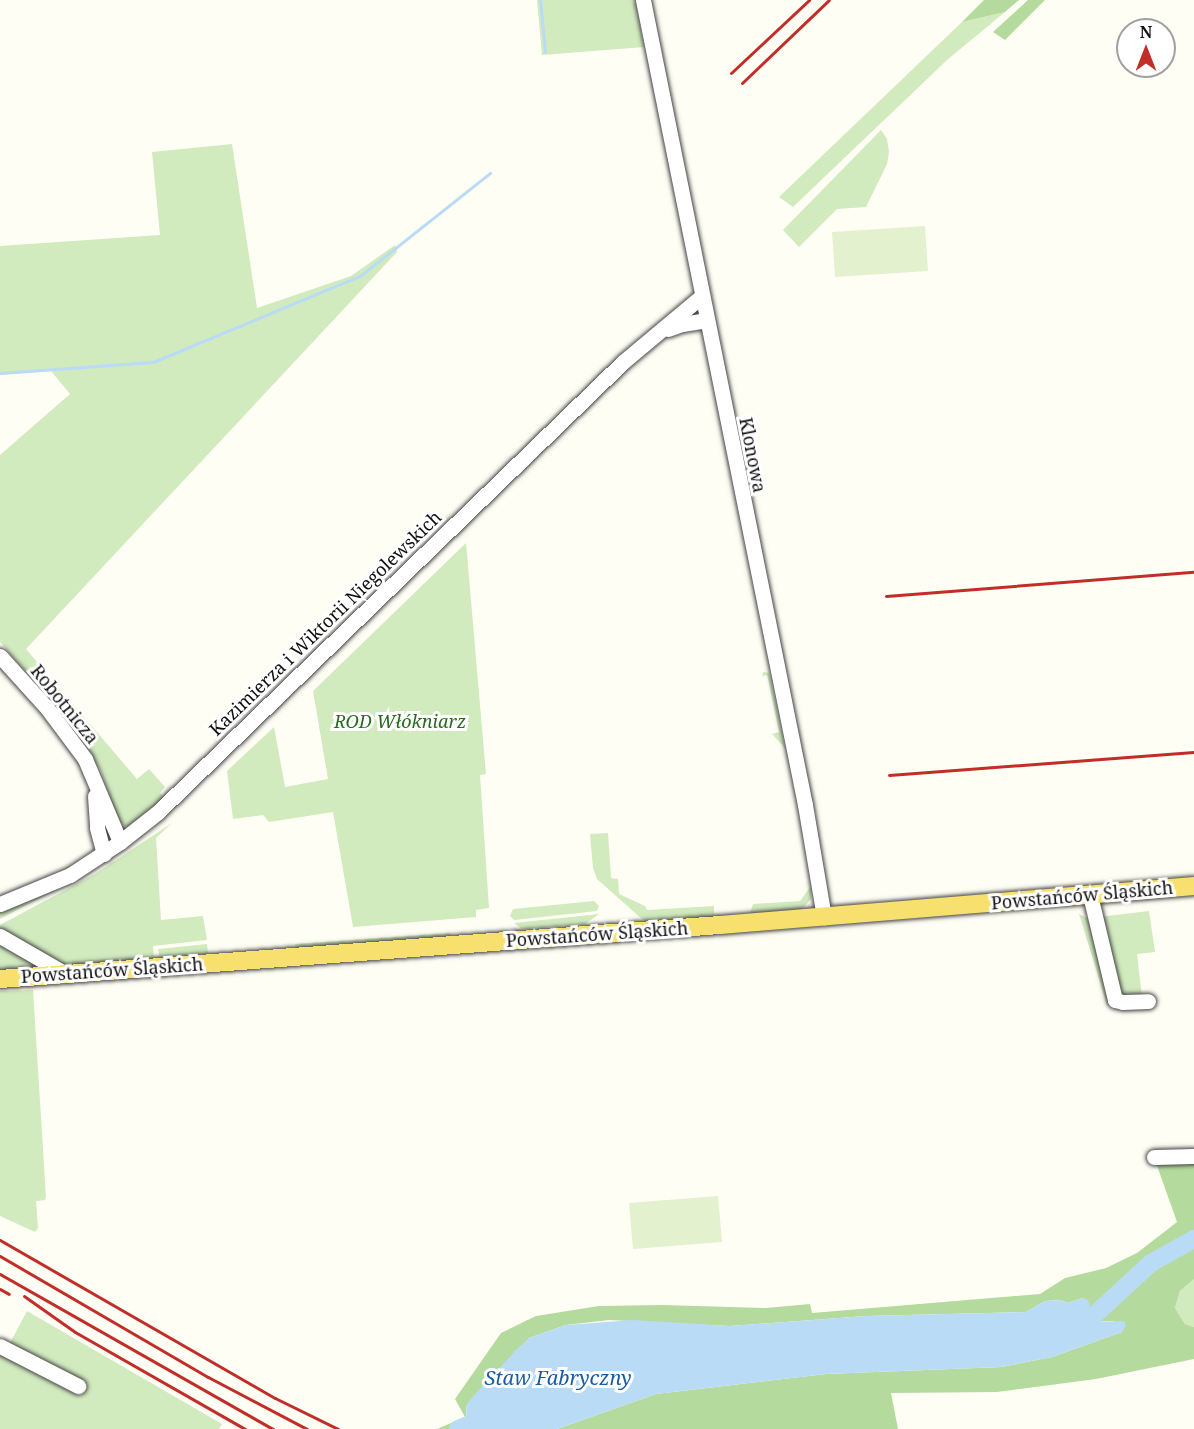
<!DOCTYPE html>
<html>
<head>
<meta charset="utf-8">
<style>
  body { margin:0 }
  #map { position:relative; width:1194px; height:1429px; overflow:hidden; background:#fffef5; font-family:"Noto Serif",serif }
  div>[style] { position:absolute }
  .green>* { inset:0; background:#d1eabe }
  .forest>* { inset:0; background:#b4db9d }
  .pitch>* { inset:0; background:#e3f1cf }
  .water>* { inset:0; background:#badbf6 }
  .stream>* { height:3px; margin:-1.5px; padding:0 1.5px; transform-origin:1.5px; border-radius:1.5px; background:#badbf6 }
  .river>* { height:18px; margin:-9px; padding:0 9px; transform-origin:9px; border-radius:9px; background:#badbf6 }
  .roads { filter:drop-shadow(0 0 2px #444) drop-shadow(0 0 2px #444) }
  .minor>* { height:15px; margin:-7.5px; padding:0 7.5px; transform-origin:7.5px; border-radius:7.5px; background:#fff }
  .major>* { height:18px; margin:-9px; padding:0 9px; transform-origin:9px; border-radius:9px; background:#f7e06d }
  .rail>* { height:3px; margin:-1.5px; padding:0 1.5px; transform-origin:1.5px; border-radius:1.5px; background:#c22d28 }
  span { translate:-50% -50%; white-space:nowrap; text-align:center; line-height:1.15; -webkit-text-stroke:6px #fff; paint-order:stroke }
  .street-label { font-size:18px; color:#111 }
  .park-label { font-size:18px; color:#296a20; font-style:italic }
  .water-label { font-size:20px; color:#195ca4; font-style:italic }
  .north { position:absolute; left:1116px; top:18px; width:60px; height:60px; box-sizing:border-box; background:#fff; border:2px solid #a0a0a0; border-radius:50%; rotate:0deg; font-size:16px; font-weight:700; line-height:24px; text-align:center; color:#111 }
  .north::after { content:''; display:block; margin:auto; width:21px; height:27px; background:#c22d28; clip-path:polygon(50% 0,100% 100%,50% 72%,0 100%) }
</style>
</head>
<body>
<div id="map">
  <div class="green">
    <i style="clip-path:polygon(537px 0,635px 0,644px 47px,542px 55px)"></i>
    <i style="clip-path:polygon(1005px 12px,947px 60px,793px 207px,779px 197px,962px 22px)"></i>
    <i style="clip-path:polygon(881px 130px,887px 139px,889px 152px,887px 164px,866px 207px,837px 209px,799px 247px,783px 230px)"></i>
    <i style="clip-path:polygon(232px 144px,257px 308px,351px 276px,395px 245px,397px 252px,26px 649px,137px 779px,149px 769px,165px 787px,160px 793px,165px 798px,131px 826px,124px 826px,116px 817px,101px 771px,74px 726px,0 642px,0 455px,70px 394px,51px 371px,0 375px,0 246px,160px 235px,152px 152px)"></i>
    <i style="clip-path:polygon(466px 543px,486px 774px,480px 775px,489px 908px,476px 910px,476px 917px,353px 927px,333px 812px,269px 822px,263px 815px,233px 819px,227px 771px,274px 727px,285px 787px,328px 779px,313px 691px)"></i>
    <i style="clip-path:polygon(763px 672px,769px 673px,770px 676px,785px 748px,772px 734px,779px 732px,767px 675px,762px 676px)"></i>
    <i style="clip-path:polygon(172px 823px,156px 838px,161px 920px,203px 916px,207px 940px,153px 946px,154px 960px,73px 967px,62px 965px,0 930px,0 925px,95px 874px)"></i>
    <i style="clip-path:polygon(608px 833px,611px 878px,618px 879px,619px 894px,645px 906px,647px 910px,714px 906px,714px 918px,650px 923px,643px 920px,597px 879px,593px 868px,590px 834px)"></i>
    <i style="clip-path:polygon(57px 886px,58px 889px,0 919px,0 910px)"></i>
    <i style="clip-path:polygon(811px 886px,811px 899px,800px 911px,750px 913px,753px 904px,800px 901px)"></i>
    <i style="clip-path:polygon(594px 901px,599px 906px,597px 911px,514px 920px,510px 916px,513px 909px)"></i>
    <i style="clip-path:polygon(1149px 911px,1155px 952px,1137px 954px,1142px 997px,1121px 996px,1099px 917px)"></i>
    <i style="clip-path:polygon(599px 914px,585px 924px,522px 929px,514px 923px)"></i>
    <i style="clip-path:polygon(1079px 914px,1089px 919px,1112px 1005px,1107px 1005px)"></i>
    <i style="clip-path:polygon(449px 933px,453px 939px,296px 951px,295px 944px)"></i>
    <i style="clip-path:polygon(0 943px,36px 964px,39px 969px,0 971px)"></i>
    <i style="clip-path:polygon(207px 944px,208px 954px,160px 960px,158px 949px)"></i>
    <i style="clip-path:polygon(33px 990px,46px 1197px,45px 1200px,36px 1201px,38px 1228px,35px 1232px,0 1216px,0 991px)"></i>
    <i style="clip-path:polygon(1194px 1279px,1194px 1327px,1185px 1324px,1175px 1308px,1180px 1291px)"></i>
    <i style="clip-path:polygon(27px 1311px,222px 1424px,219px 1429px,0 1429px,0 1353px,81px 1396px,86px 1388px,82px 1381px,9px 1345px)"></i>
  </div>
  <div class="forest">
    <i style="clip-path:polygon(984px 0,1019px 0,1005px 12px,962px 22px)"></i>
    <i style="clip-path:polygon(1028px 0,1045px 0,1005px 40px,993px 32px)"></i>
    <i style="clip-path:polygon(1194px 1159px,1194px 1279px,1180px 1291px,1175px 1308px,1185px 1324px,1194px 1327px,1194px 1359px,1096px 1379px,997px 1392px,891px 1393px,898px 1429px,557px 1429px,656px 1394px,826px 1374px,1001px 1367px,1052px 1357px,1122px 1332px,1114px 1321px,1087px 1322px,1083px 1298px,1067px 1303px,1061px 1300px,1045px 1301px,1026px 1312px,866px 1316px,730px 1326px,609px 1320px,566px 1325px,529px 1338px,466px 1406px,467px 1421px,470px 1426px,479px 1424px,483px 1429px,437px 1429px,465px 1417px,455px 1399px,501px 1333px,536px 1316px,599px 1306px,663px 1305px,766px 1308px,810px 1304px,812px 1313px,1040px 1294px,1065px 1278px,1106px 1268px,1137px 1253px,1177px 1222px,1155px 1160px)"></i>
  </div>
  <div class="pitch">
    <i style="clip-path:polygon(925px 226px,928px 271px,835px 277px,832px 232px)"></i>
    <i style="clip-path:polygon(718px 1196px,722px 1242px,633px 1249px,629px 1203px)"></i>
  </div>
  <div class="water">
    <i style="clip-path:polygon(1083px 1298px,1088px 1300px,1090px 1305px,1085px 1316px,1087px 1322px,1124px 1321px,1126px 1326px,1122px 1332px,1052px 1357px,1001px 1367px,826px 1374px,656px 1394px,557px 1429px,483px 1429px,479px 1424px,471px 1427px,467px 1421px,466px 1406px,469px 1401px,516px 1350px,529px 1338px,566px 1325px,633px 1320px,730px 1326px,866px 1316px,1026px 1312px,1045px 1301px,1061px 1300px,1067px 1303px)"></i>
  </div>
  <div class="stream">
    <i style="left:540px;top:0;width:52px;rotate:84.5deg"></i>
    <i style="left:0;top:373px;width:153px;rotate:-4.1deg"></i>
    <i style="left:153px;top:362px;width:224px;rotate:-22.6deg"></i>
    <i style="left:360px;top:276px;width:166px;rotate:-38.4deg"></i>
  </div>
  <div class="river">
    <i style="left:1065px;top:1330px;width:23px;rotate:-20deg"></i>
    <i style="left:1087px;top:1322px;width:87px;rotate:-42.7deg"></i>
    <i style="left:1151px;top:1263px;width:49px;rotate:-29.2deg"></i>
    <i style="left:458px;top:1429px;width:35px;rotate:-22deg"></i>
  </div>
  <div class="roads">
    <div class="minor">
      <i style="left:643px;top:0;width:821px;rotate:78.62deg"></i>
      <i style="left:805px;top:805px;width:114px;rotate:80.4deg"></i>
      <i style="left:668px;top:329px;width:15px;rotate:-20deg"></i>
      <i style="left:682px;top:324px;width:24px;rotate:-9deg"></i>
      <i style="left:0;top:656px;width:70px;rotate:47.9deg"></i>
      <i style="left:47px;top:708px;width:64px;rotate:53.3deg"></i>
      <i style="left:85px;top:759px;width:90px;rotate:67.1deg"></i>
      <i style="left:95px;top:796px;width:32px;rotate:86deg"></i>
      <i style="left:97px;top:828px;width:27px;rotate:75deg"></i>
      <i style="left:1090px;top:895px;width:108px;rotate:76.6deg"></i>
      <i style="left:1115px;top:1000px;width:8px;rotate:14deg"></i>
      <i style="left:1123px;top:1002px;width:25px;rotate:-2deg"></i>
      <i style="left:0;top:904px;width:76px;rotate:-22.5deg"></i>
      <i style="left:70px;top:875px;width:60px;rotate:-33.4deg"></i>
      <i style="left:120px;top:842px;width:48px;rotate:-38.3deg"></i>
      <i style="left:158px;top:812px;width:647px;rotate:-44.06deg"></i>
      <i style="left:623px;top:362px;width:103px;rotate:-39.9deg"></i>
      <i style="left:0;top:936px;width:76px;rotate:29.9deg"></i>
      <i style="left:1154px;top:1157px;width:40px;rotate:-1.4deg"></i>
      <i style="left:0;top:1346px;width:88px;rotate:27.1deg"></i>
    </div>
    <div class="major">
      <i style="left:0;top:979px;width:722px;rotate:-4.29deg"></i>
      <i style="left:720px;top:925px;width:476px;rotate:-4.7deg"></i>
    </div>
  </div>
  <div class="rail">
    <i style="left:731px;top:73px;width:107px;rotate:-43.1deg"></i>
    <i style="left:742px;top:83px;width:120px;rotate:-43.7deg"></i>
    <i style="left:886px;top:596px;width:309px;rotate:-4.5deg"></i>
    <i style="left:889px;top:775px;width:306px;rotate:-4.3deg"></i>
    <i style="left:0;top:1240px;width:317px;rotate:29.9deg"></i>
    <i style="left:275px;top:1398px;width:70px;rotate:26.2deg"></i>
    <i style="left:0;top:1256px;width:241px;rotate:30.2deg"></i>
    <i style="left:208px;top:1377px;width:112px;rotate:27.7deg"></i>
    <i style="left:0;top:1274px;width:314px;rotate:29.6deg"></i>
    <i style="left:0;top:1289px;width:10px;rotate:29deg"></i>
    <i style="left:24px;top:1296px;width:62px;rotate:35.2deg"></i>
    <i style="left:75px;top:1332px;width:196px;rotate:29.7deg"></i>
  </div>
  <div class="street-label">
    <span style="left:753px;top:455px;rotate:79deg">Klonowa</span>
    <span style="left:325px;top:623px;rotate:-44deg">Kazimierza i Wiktorii Niegolewskich</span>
    <span style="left:65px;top:704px;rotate:51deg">Robotnicza</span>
    <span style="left:1082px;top:895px;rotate:-5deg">Powstańców Śląskich</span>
    <span style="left:597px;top:934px;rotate:-4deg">Powstańców Śląskich</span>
    <span style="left:112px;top:970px;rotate:-4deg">Powstańców Śląskich</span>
  </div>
  <div class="park-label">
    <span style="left:400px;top:721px">ROD Włókniarz</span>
  </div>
  <div class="water-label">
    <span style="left:558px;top:1377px">Staw Fabryczny</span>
  </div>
  <div class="north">N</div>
</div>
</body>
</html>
